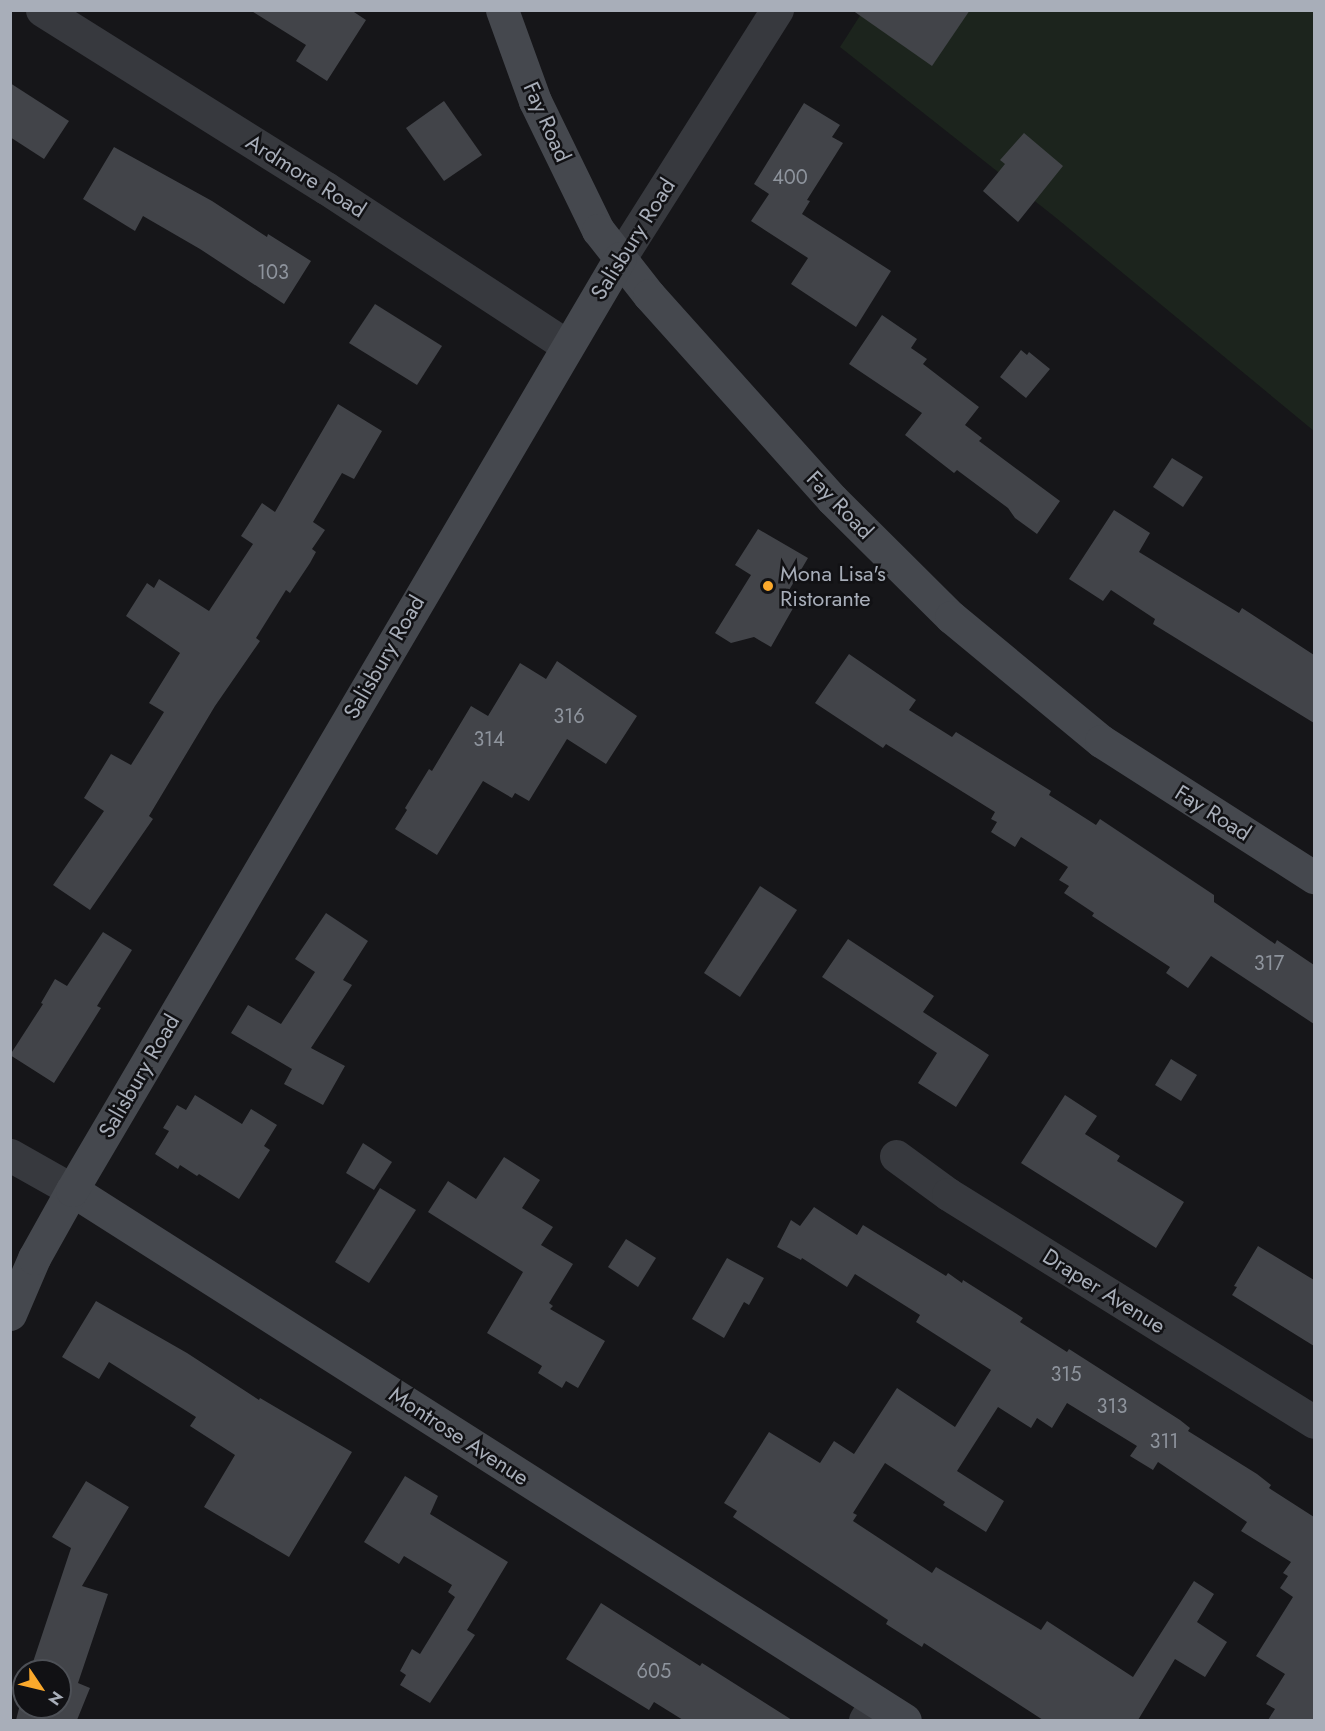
<!DOCTYPE html>
<html>
<head>
<meta charset="utf-8">
<style>
  body { margin:0 }
  #map { position:relative; width:1325px; height:1731px; overflow:hidden; background:#161619; font-family:Jost,sans-serif }
  div>[style] { position:absolute }
  .green>* { inset:0; background:#1c241d }
  .building>* { inset:0; background:#424449 }
  .street>* { height:33px; margin:-16.5px; padding:0 16.5px; transform-origin:16.5px; border-radius:16.5px; background:#37393e }
  .secondary>* { height:33px; margin:-16.5px; padding:0 16.5px; transform-origin:16.5px; border-radius:16.5px; background:#45484e }
  .dots>* { width:16px; height:16px; translate:-50% -50%; box-sizing:border-box; border:3px solid #111114; border-radius:50% }
  span { translate:-50% -50%; white-space:nowrap; text-align:center; line-height:1.15; -webkit-text-stroke:5px #111114; paint-order:stroke }
  .number-label { font-size:20px; color:#8e949d }
  .number-label span { -webkit-text-stroke-width:0 }
  .street-label { font-size:22px; color:#a8aeb9 }
  .poi-label { font-size:22px; color:#a8aeb9 }
  .left { translate:0 -50%; text-align:left }
  .frame { position:absolute; inset:0; border:12px solid #a8aeb9; pointer-events:none }
  .north { position:absolute; left:12px; top:1659px; width:60px; height:60px; box-sizing:border-box; background:#111114; border:2px solid #4d5056; border-radius:50%; rotate:125deg; font-size:16px; font-weight:700; line-height:24px; text-align:center; color:#a8aeb9 }
  .north::after { content:''; display:block; margin:auto; width:21px; height:27px; background:#fba92c; clip-path:polygon(50% 0,100% 100%,50% 72%,0 100%) }
</style>
</head>
<body>
<div id="map">
  <div class="green">
    <i style="clip-path:polygon(863px 11px,1314px 11px,1314px 431px,1055px 217px,840px 47px)"></i>
  </div>
  <div class="building">
    <i style="clip-path:polygon(250px 10px,351px 10px,366px 20px,327px 81px,296px 61px,306px 45px)"></i>
    <i style="clip-path:polygon(852px 10px,970px 10px,932px 66px)"></i>
    <i style="clip-path:polygon(10px 83px,69px 121px,44px 159px,10px 137px)"></i>
    <i style="clip-path:polygon(444px 101px,482px 155px,444px 181px,406px 128px)"></i>
    <i style="clip-path:polygon(804px 103px,840px 125px,832px 137px,843px 143px,807px 200px,810px 201px,802px 214px,891px 271px,856px 327px,791px 284px,808px 258px,751px 221px,769px 194px,754px 184px)"></i>
    <i style="clip-path:polygon(1024px 133px,1063px 166px,1018px 222px,983px 191px,1005px 164px,1000px 160px)"></i>
    <i style="clip-path:polygon(114px 147px,212px 201px,267px 237px,268px 234px,311px 261px,284px 304px,200px 249px,143px 216px,135px 231px,83px 199px)"></i>
    <i style="clip-path:polygon(375px 304px,442px 346px,417px 385px,349px 343px)"></i>
    <i style="clip-path:polygon(882px 315px,917px 339px,911px 348px,927px 359px,923px 364px,979px 407px,965px 425px,982px 438px,979px 441px,1060px 501px,1037px 534px,1015px 518px,1008px 508px,957px 470px,954px 473px,905px 435px,922px 413px,849px 364px)"></i>
    <i style="clip-path:polygon(1021px 350px,1027px 355px,1029px 352px,1050px 369px,1026px 398px,1000px 377px)"></i>
    <i style="clip-path:polygon(338px 404px,382px 431px,354px 479px,342px 473px,313px 522px,325px 530px,312px 549px,316px 552px,310px 563px,290px 593px,286px 590px,256px 638px,260px 641px,215px 706px,149px 816px,153px 819px,90px 910px,53px 885px,104px 811px,84px 798px,111px 754px,131px 765px,164px 712px,149px 703px,180px 653px,126px 616px,147px 583px,154px 588px,159px 579px,209px 611px,253px 544px,241px 536px,262px 503px,275px 512px)"></i>
    <i style="clip-path:polygon(1172px 458px,1203px 477px,1183px 507px,1153px 487px)"></i>
    <i style="clip-path:polygon(1114px 510px,1150px 533px,1139px 552px,1239px 613px,1242px 608px,1314px 655px,1314px 723px,1153px 624px,1155px 619px,1111px 590px,1103px 601px,1069px 579px)"></i>
    <i style="clip-path:polygon(758px 529px,808px 558px,785px 597px,796px 603px,771px 647px,754px 637px,731px 643px,715px 633px,751px 575px,735px 565px)"></i>
    <i style="clip-path:polygon(849px 654px,916px 700px,909px 710px,952px 737px,956px 732px,1051px 791px,1049px 795px,1096px 825px,1100px 819px,1214px 895px,1214px 902px,1275px 944px,1277px 940px,1314px 965px,1314px 1024px,1211px 956px,1188px 988px,1166px 973px,1170px 967px,1092px 916px,1094px 913px,1064px 893px,1069px 886px,1059px 880px,1068px 867px,1021px 837px,1015px 847px,991px 832px,997px 822px,991px 819px,995px 812px,886px 744px,883px 748px,815px 703px)"></i>
    <i style="clip-path:polygon(557px 661px,637px 716px,606px 764px,567px 739px,529px 801px,515px 793px,512px 798px,483px 781px,437px 855px,395px 829px,407px 810px,405px 808px,429px 769px,432px 771px,471px 706px,488px 716px,520px 663px,546px 679px)"></i>
    <i style="clip-path:polygon(760px 886px,797px 910px,740px 997px,704px 973px)"></i>
    <i style="clip-path:polygon(326px 913px,368px 941px,343px 980px,352px 985px,311px 1048px,345px 1066px,323px 1105px,284px 1084px,292px 1069px,231px 1033px,248px 1005px,281px 1024px,315px 972px,295px 959px)"></i>
    <i style="clip-path:polygon(103px 932px,132px 950px,97px 1006px,101px 1008px,54px 1083px,10px 1055px,43px 1004px,41px 1003px,55px 979px,67px 986px)"></i>
    <i style="clip-path:polygon(848px 939px,934px 996px,923px 1012px,989px 1055px,956px 1107px,918px 1083px,937px 1053px,822px 977px)"></i>
    <i style="clip-path:polygon(1171px 1059px,1197px 1075px,1181px 1101px,1155px 1085px)"></i>
    <i style="clip-path:polygon(195px 1095px,242px 1124px,251px 1109px,277px 1125px,264px 1146px,270px 1150px,239px 1199px,199px 1174px,197px 1176px,180px 1165px,178px 1169px,155px 1154px,169px 1131px,163px 1128px,177px 1105px,186px 1110px)"></i>
    <i style="clip-path:polygon(1065px 1095px,1097px 1116px,1085px 1134px,1120px 1156px,1117px 1161px,1184px 1202px,1156px 1248px,1021px 1163px)"></i>
    <i style="clip-path:polygon(363px 1143px,392px 1162px,374px 1190px,346px 1173px)"></i>
    <i style="clip-path:polygon(504px 1157px,540px 1180px,522px 1208px,553px 1227px,541px 1245px,573px 1264px,549px 1303px,553px 1306px,550px 1309px,605px 1341px,578px 1388px,566px 1381px,562px 1388px,538px 1373px,542px 1366px,487px 1333px,523px 1272px,428px 1212px,448px 1181px,476px 1199px)"></i>
    <i style="clip-path:polygon(380px 1188px,416px 1210px,369px 1283px,335px 1262px)"></i>
    <i style="clip-path:polygon(814px 1207px,857px 1235px,863px 1225px,946px 1276px,948px 1273px,962px 1283px,963px 1280px,1023px 1318px,1020px 1322px,1067px 1352px,1069px 1349px,1180px 1420px,1190px 1428px,1188px 1431px,1257px 1474px,1271px 1485px,1269px 1488px,1314px 1517px,1314px 1720px,1268px 1720px,1275px 1709px,1266px 1704px,1285px 1674px,1256px 1656px,1293px 1597px,1280px 1588px,1288px 1576px,1283px 1573px,1291px 1562px,1241px 1531px,1247px 1522px,1158px 1462px,1153px 1470px,1130px 1456px,1137px 1446px,1067px 1403px,1052px 1428px,1037px 1418px,1031px 1428px,998px 1407px,957px 1471px,1004px 1501px,986px 1532px,943px 1505px,945px 1502px,885px 1463px,853px 1513px,857px 1515px,853px 1521px,932px 1573px,936px 1567px,1041px 1630px,1047px 1621px,1133px 1677px,1194px 1581px,1214px 1594px,1197px 1622px,1227px 1642px,1205px 1677px,1175px 1659px,1138px 1720px,1043px 1720px,924px 1643px,922px 1647px,886px 1624px,888px 1620px,733px 1517px,737px 1511px,724px 1503px,769px 1432px,820px 1463px,834px 1441px,854px 1454px,897px 1388px,955px 1427px,991px 1370px,916px 1322px,920px 1315px,855px 1274px,847px 1287px,802px 1258px,801px 1260px,777px 1247px,791px 1220px,800px 1226px)"></i>
    <i style="clip-path:polygon(626px 1239px,656px 1258px,638px 1287px,608px 1267px)"></i>
    <i style="clip-path:polygon(1258px 1246px,1314px 1280px,1314px 1346px,1232px 1295px,1237px 1287px,1234px 1286px)"></i>
    <i style="clip-path:polygon(727px 1258px,764px 1278px,749px 1305px,744px 1302px,724px 1338px,692px 1319px)"></i>
    <i style="clip-path:polygon(96px 1301px,187px 1353px,259px 1400px,260px 1398px,352px 1452px,289px 1557px,204px 1507px,235px 1455px,190px 1426px,196px 1417px,109px 1362px,99px 1379px,62px 1357px)"></i>
    <i style="clip-path:polygon(405px 1476px,438px 1496px,430px 1514px,508px 1562px,467px 1630px,475px 1635px,430px 1703px,400px 1685px,406px 1675px,400px 1671px,412px 1649px,420px 1654px,455px 1597px,448px 1592px,452px 1585px,404px 1556px,399px 1564px,364px 1542px)"></i>
    <i style="clip-path:polygon(86px 1481px,129px 1507px,82px 1586px,108px 1594px,78px 1683px,90px 1688px,77px 1720px,16px 1720px,24px 1689px,24px 1707px,60px 1707px,60px 1671px,30px 1671px,71px 1548px,52px 1537px)"></i>
    <i style="clip-path:polygon(601px 1603px,700px 1666px,702px 1663px,792px 1720px,683px 1720px,654px 1702px,649px 1710px,566px 1659px)"></i>
  </div>
  <div class="street">
    <i style="left:42px;top:10px;width:335px;rotate:32.1deg"></i>
    <i style="left:326px;top:188px;width:288px;rotate:33.2deg"></i>
    <i style="left:620px;top:258px;width:294px;rotate:-57.7deg"></i>
    <i style="left:10px;top:1155px;width:71px;rotate:29.4deg"></i>
    <i style="left:896px;top:1156px;width:64px;rotate:36.2deg"></i>
    <i style="left:948px;top:1194px;width:431px;rotate:31.9deg"></i>
    <i style="left:865px;top:1720px;width:21px;rotate:-59deg"></i>
  </div>
  <div class="secondary">
    <i style="left:502px;top:10px;width:97px;rotate:70.1deg"></i>
    <i style="left:535px;top:101px;width:144px;rotate:64deg"></i>
    <i style="left:598px;top:230px;width:83px;rotate:51.9deg"></i>
    <i style="left:649px;top:295px;width:274px;rotate:48.1deg"></i>
    <i style="left:832px;top:499px;width:168px;rotate:44.8deg"></i>
    <i style="left:951px;top:617px;width:195px;rotate:39.6deg"></i>
    <i style="left:1101px;top:741px;width:253px;rotate:32.6deg"></i>
    <i style="left:72px;top:1190px;width:987px;rotate:32.47deg"></i>
    <i style="left:10px;top:1314px;width:61px;rotate:-66.8deg"></i>
    <i style="left:34px;top:1258px;width:78px;rotate:-60.8deg"></i>
    <i style="left:72px;top:1190px;width:1081px;rotate:-59.55deg"></i>
  </div>
  <div class="dots">
    <i style="left:768px;top:586px;background:#fba92c"></i>
  </div>
  <div class="number-label">
    <span style="left:790px;top:177px">400</span>
    <span style="left:273px;top:272px">103</span>
    <span style="left:569px;top:716px">316</span>
    <span style="left:489px;top:739px">314</span>
    <span style="left:1269px;top:963px">317</span>
    <span style="left:1066px;top:1374px">315</span>
    <span style="left:1112px;top:1406px">313</span>
    <span style="left:1164px;top:1441px">311</span>
    <span style="left:654px;top:1671px">605</span>
  </div>
  <div class="street-label">
    <span style="left:547px;top:122px;rotate:66deg">Fay Road</span>
    <span style="left:306px;top:176px;rotate:32deg">Ardmore Road</span>
    <span style="left:633px;top:239px;rotate:-58deg">Salisbury Road</span>
    <span style="left:840px;top:505px;rotate:46deg">Fay Road</span>
    <span style="left:384px;top:657px;rotate:-60deg">Salisbury Road</span>
    <span style="left:1213px;top:813px;rotate:32deg">Fay Road</span>
    <span style="left:139px;top:1076px;rotate:-60deg">Salisbury Road</span>
    <span style="left:1104px;top:1291px;rotate:32deg">Draper Avenue</span>
    <span style="left:459px;top:1436px;rotate:33deg">Montrose Avenue</span>
  </div>
  <div class="poi-label">
    <span class="left" style="left:780px;top:586px">Mona Lisa's<br>Ristorante</span>
  </div>
  <div class="frame"></div>
  <div class="north">N</div>
</div>
</body>
</html>
